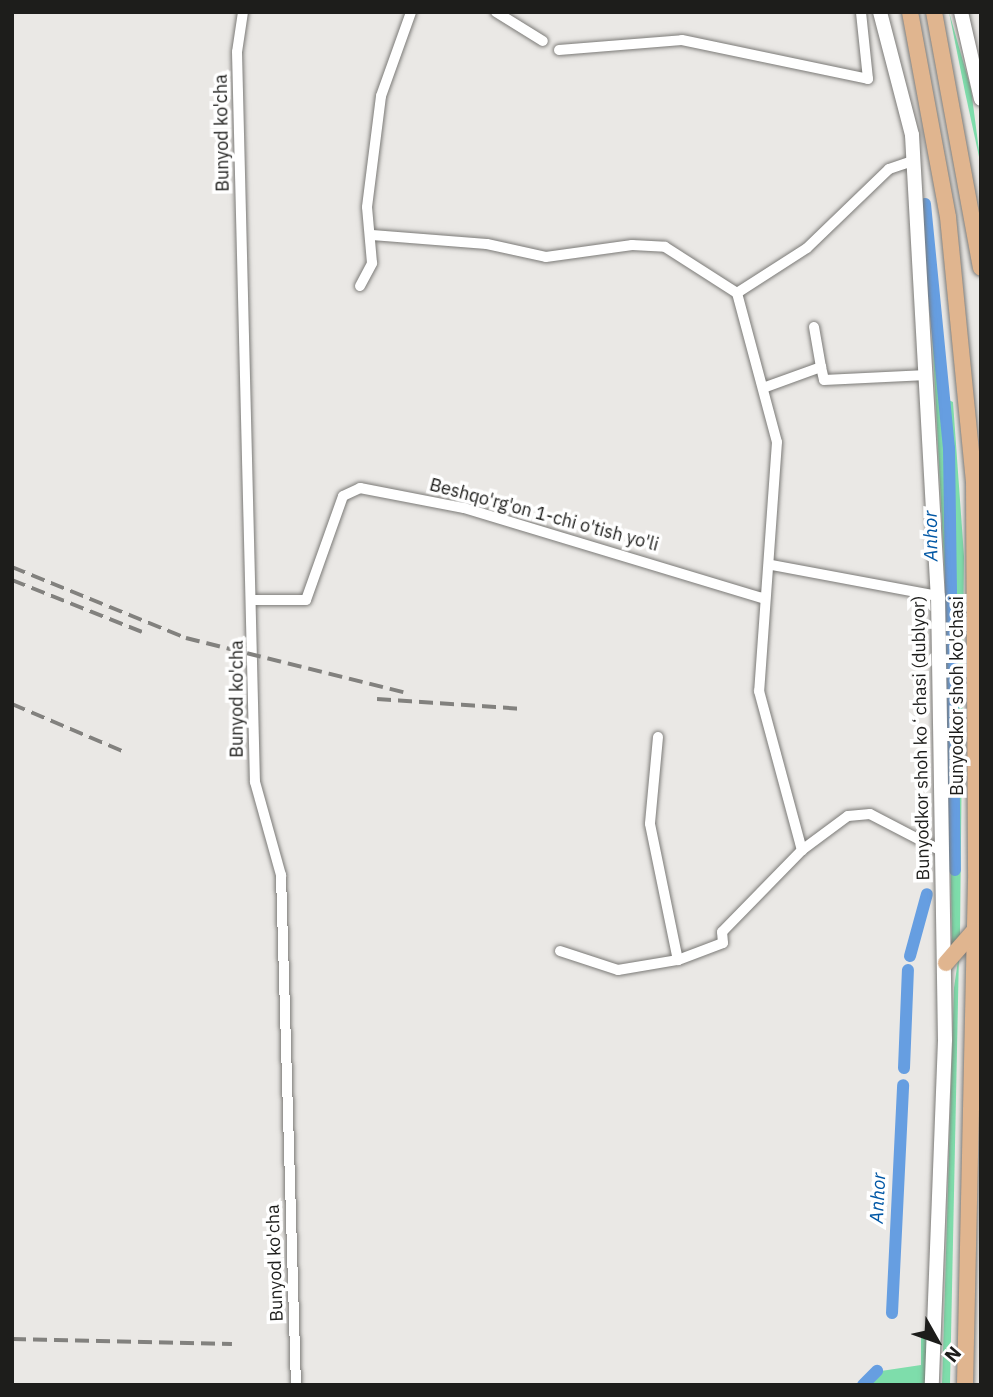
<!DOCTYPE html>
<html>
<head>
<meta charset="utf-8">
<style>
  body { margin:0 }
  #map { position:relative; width:993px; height:1397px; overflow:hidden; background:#eae8e5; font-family:"IBM Plex Sans",sans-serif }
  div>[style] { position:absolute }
  .green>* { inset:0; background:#7eddab }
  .canal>* { height:12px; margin:-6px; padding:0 6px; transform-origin:6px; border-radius:6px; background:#669ee1 }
  .roads { filter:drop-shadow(0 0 2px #7b7a77) drop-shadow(0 0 2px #7b7a77) }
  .street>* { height:10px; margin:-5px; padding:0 5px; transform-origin:5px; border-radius:5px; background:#fff }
  .secondary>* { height:14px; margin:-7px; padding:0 7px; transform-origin:7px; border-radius:7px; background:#fff }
  .primary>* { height:16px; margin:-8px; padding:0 8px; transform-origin:8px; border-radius:8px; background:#e0b58f }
  .rail>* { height:3.5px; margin-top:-1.75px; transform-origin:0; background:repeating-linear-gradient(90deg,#82817e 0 14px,transparent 0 21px) }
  span { translate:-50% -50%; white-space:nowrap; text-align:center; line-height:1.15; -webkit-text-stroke:7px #fff; paint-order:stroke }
  .street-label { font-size:18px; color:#1d1d1b }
  .water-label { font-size:19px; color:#0057a5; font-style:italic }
  .frame { position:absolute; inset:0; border:14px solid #1d1d1b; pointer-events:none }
  .north { position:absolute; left:902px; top:1306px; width:70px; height:70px; -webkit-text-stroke:5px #fff; paint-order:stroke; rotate:130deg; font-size:19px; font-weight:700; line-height:28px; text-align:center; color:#1d1d1b }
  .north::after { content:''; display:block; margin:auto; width:24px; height:32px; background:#1d1d1b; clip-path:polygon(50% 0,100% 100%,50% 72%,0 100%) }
</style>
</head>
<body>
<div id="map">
  <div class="green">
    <i style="clip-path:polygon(949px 12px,971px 89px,981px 166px,965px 92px)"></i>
    <i style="clip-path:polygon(926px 218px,944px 398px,953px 402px,964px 556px,960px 935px,952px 944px,946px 598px)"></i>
    <i style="clip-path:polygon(959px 953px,950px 1385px,942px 1385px,954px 988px)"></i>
    <i style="clip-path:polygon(921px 1334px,927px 1339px,926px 1385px,870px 1385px,881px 1371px,921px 1365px)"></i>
  </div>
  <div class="canal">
    <i style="left:925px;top:204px;width:245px;rotate:84.4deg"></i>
    <i style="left:949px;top:448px;width:422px;rotate:89.2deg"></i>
    <i style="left:910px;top:956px;width:64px;rotate:-74.7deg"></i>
    <i style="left:904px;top:1068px;width:98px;rotate:-87.7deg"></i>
    <i style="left:892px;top:1313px;width:228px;rotate:-87.2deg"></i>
    <i style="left:863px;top:1385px;width:20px;rotate:-45deg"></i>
  </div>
  <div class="roads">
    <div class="street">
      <i style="left:243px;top:12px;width:40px;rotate:98.5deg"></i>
      <i style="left:237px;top:52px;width:730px;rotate:88.59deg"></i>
      <i style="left:255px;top:782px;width:97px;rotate:74.4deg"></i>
      <i style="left:281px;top:875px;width:510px;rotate:88.32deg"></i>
      <i style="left:496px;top:12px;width:55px;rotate:31.7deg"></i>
      <i style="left:559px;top:50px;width:123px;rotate:-4.6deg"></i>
      <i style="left:682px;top:40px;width:190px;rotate:11.8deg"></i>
      <i style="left:868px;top:79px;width:67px;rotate:-96deg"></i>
      <i style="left:372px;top:235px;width:115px;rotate:4.5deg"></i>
      <i style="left:487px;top:244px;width:60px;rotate:12.4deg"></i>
      <i style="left:546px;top:257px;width:87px;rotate:-7.9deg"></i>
      <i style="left:632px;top:245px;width:33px;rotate:3deg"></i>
      <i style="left:665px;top:247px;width:85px;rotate:32.6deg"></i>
      <i style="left:737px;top:293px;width:154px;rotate:75deg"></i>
      <i style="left:777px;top:442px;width:250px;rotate:94.1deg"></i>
      <i style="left:759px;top:691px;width:165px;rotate:74.9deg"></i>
      <i style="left:360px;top:286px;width:26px;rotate:-62deg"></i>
      <i style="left:372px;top:263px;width:56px;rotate:-95.1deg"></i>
      <i style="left:367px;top:207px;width:112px;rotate:-82.8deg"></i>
      <i style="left:381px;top:96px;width:89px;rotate:-70.3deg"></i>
      <i style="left:737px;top:293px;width:83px;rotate:-32.7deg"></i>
      <i style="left:807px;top:248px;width:114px;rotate:-43.9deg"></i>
      <i style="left:889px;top:169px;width:24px;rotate:-19deg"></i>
      <i style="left:814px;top:327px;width:41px;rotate:80.1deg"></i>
      <i style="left:763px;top:388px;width:62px;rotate:-19.9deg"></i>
      <i style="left:821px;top:367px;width:13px;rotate:77deg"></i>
      <i style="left:824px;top:380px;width:103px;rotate:-2.8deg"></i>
      <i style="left:772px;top:565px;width:169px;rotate:10.6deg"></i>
      <i style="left:254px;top:600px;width:52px"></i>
      <i style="left:306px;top:600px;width:110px;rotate:-70.4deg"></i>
      <i style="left:343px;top:496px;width:19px;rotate:-25deg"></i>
      <i style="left:360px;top:488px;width:106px;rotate:10.9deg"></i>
      <i style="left:464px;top:508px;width:311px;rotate:16.8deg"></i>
      <i style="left:658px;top:737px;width:87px;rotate:95.3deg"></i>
      <i style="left:650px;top:824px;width:139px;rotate:78.4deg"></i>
      <i style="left:560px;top:951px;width:61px;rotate:18.1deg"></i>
      <i style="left:618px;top:970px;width:61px;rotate:-9.5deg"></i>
      <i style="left:678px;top:960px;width:48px;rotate:-20.7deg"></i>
      <i style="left:723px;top:943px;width:11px;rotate:-95deg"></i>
      <i style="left:722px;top:932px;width:115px;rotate:-45.7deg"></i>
      <i style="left:802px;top:850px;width:57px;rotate:-36.5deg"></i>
      <i style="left:848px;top:816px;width:22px;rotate:-5deg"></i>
      <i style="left:870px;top:814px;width:80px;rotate:27.5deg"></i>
    </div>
    <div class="secondary">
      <i style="left:880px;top:12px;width:127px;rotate:75.4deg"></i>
      <i style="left:912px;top:135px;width:462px;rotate:86.8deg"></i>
      <i style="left:938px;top:596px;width:444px;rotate:89.1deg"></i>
      <i style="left:945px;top:1040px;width:345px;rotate:92.2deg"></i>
      <i style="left:961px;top:12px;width:89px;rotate:77.1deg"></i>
    </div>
    <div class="primary">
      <i style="left:910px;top:12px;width:208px;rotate:79.5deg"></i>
      <i style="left:948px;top:217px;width:265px;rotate:84.4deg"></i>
      <i style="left:974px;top:481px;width:399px;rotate:89.7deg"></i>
      <i style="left:976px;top:880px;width:505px;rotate:91.25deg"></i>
      <i style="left:934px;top:12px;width:260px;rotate:79.6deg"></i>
      <i style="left:946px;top:963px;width:43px;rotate:-48.8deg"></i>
    </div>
  </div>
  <div class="rail">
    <i style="left:12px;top:567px;width:188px;rotate:22.2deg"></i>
    <i style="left:186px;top:638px;width:228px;rotate:14deg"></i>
    <i style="left:12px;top:580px;width:140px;rotate:21.8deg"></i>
    <i style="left:377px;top:699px;width:146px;rotate:3.9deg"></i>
    <i style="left:12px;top:704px;width:125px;rotate:23.1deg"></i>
    <i style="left:12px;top:1339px;width:220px;rotate:1.3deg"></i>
  </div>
  <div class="street-label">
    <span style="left:222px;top:133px;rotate:-91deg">Bunyod ko'cha</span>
    <span style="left:544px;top:515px;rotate:15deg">Beshqo'rg'on 1-chi o'tish yo'li</span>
    <span style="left:957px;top:696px;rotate:-90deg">Bunyodkor shoh ko'chasi</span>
    <span style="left:237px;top:699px;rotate:-90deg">Bunyod ko'cha</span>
    <span style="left:921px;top:738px;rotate:-91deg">Bunyodkor shoh koʻchasi (dublyor)</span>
    <span style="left:275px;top:1263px;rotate:-92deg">Bunyod ko'cha</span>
  </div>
  <div class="water-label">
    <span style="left:931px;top:536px;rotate:-91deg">Anhor</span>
    <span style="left:878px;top:1198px;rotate:-87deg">Anhor</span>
  </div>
  <div class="frame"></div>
  <div class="north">N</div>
</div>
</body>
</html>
